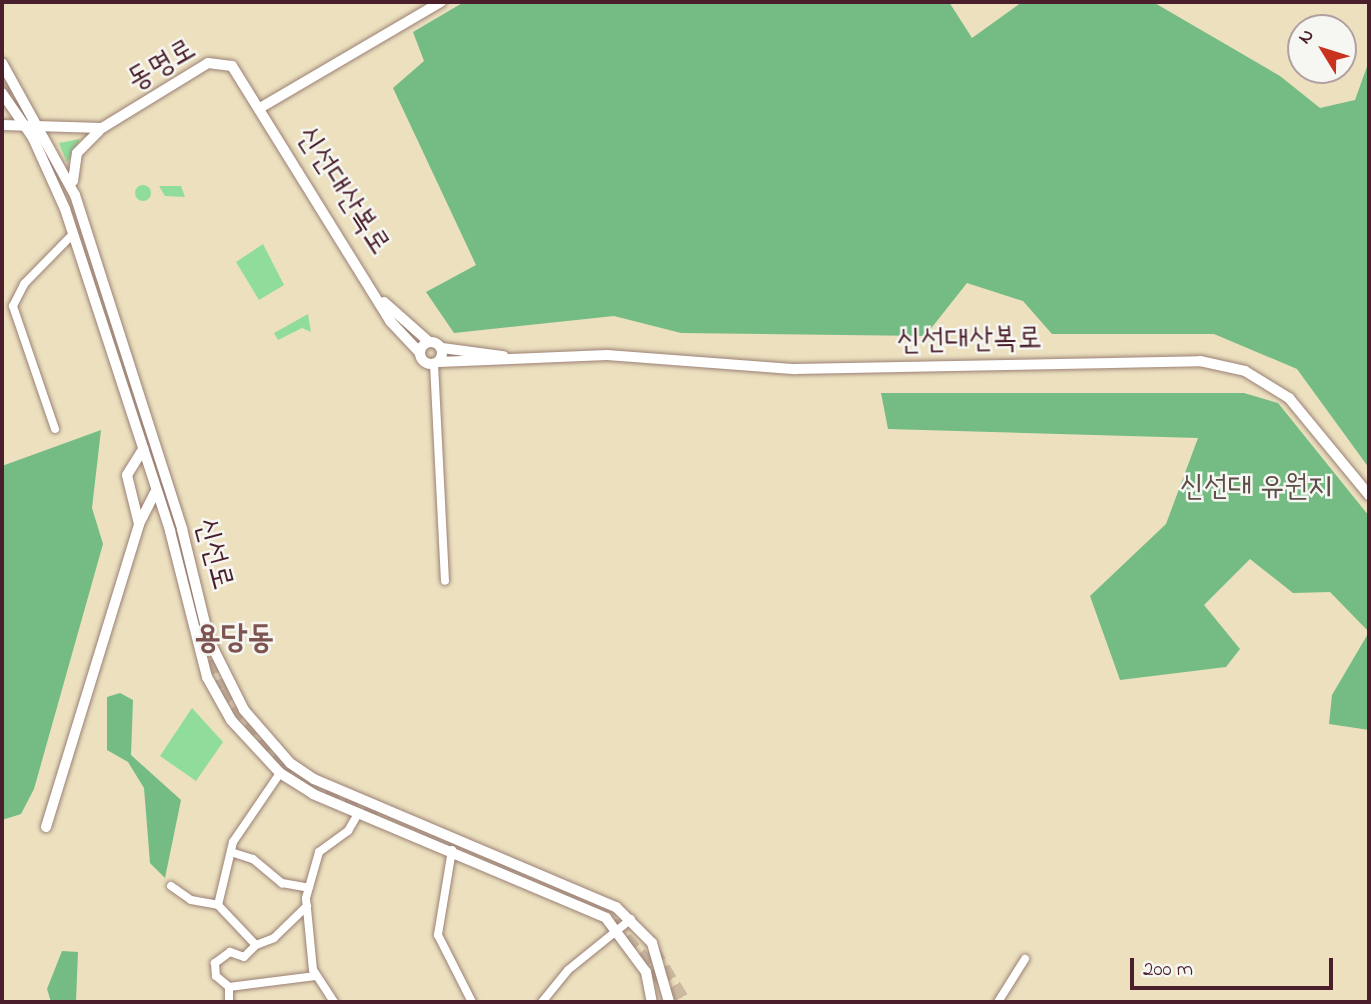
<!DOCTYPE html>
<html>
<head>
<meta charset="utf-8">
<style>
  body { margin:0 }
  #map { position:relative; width:1371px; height:1004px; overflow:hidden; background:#ece0bf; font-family:"Indie Flower","Poor Story",sans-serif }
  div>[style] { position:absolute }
  .green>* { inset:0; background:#90dd9b }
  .round { border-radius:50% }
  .forest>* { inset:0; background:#74bc83 }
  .highway-tunnel>* { height:14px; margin-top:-7px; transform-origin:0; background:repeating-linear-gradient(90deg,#ccb9a1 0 14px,transparent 0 21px) }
  .roads { filter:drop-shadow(0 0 2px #9b8075) drop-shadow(0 0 2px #9b8075) }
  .street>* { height:8px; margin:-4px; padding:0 4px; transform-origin:4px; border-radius:4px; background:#fff }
  .secondary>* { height:10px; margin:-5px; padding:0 5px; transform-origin:5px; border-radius:5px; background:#fff }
  .secondary>.ring { margin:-5px; padding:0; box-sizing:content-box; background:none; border:10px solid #fff; border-radius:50% }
  span { translate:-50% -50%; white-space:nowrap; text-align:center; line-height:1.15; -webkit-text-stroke:5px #f6f6f2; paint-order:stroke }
  .street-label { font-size:30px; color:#4a1f2b }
  .park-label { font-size:30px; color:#5c4e47 }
  .quarter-label { font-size:33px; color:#7d544f; font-weight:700 }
  .frame { position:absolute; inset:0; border:4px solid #4a1f2b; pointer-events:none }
  .north { position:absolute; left:1287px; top:14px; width:70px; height:70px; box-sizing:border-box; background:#f6f6f2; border:2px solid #b1a0a2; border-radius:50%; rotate:308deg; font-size:19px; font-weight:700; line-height:28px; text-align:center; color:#4a1f2b }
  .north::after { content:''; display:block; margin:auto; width:24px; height:32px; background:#c8321e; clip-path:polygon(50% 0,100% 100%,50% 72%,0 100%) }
  .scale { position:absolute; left:1130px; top:958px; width:203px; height:32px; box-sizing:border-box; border:4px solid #4a1f2b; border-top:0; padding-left:9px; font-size:21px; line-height:24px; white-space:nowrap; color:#4a1f2b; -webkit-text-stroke:5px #f6f6f2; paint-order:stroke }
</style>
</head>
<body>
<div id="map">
  <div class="green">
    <i style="clip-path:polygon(80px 139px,67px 163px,59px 143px)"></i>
    <i class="round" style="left:135px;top:185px;width:16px;height:16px"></i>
    <i style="clip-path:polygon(159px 186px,181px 186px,185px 197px,165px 196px)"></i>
    <i style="clip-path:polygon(263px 244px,284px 285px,259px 300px,236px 262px)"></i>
    <i style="clip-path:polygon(308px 314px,311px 332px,302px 328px,278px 340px,274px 333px)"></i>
    <i style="clip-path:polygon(192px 708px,223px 742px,196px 781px,160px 756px)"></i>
  </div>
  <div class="forest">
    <i style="clip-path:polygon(464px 2px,949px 2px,972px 38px,1022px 2px,1153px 2px,1280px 76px,1320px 108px,1355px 100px,1369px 61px,1369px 468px,1297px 369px,1214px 334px,1052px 334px,1023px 301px,967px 283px,925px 336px,681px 333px,614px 316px,454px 333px,426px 292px,476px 265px,393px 88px,424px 61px,413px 32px)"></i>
    <i style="clip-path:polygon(881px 393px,1244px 393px,1278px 403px,1369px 516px,1369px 730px,1329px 724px,1332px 695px,1369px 632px,1330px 592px,1293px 593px,1250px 559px,1204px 605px,1240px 649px,1226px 667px,1120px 680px,1090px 596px,1166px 524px,1198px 438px,888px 429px)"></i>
    <i style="clip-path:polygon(101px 430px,92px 508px,103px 544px,34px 789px,21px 814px,2px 820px,2px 466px)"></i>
    <i style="clip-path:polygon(120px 693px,133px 700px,131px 755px,181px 800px,165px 878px,150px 863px,144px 788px,128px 762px,107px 750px,107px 697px)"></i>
    <i style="clip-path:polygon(62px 951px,78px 952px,76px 1002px,51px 1002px,47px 989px)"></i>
  </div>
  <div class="highway-tunnel">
    <i style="left:2px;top:83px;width:31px;rotate:58deg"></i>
    <i style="left:142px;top:421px;width:92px;rotate:73.5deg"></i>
    <i style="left:182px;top:559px;width:136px;rotate:72.5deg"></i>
    <i style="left:223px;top:689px;width:93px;rotate:51.5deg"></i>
    <i style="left:281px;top:762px;width:19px;rotate:32deg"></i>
    <i style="left:327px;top:789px;width:56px;rotate:22.9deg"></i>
    <i style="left:611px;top:923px;width:77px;rotate:47.6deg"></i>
    <i style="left:652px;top:950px;width:61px;rotate:58.4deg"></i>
  </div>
  <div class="roads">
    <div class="street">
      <i style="left:434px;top:364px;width:217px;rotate:87.1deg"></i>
      <i style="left:55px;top:429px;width:130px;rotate:-108.9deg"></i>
      <i style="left:13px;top:306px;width:25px;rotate:-63deg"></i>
      <i style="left:24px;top:284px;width:70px;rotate:-45.6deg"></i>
      <i style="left:452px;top:850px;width:86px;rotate:99.4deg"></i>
      <i style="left:438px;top:935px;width:75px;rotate:63.1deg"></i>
      <i style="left:231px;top:852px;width:23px;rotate:18deg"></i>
      <i style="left:253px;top:859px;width:38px;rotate:40deg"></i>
      <i style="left:282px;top:883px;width:27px;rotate:10deg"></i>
      <i style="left:171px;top:886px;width:24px;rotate:35deg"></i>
      <i style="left:191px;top:900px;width:27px;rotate:10deg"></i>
      <i style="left:218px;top:905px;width:55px;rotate:46.5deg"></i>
      <i style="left:256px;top:945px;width:17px;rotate:135deg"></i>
      <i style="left:244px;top:957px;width:15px;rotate:-160deg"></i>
      <i style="left:230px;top:952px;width:19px;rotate:144deg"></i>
      <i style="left:215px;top:963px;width:13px;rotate:86deg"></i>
      <i style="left:216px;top:976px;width:17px;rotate:40deg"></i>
      <i style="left:229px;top:987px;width:15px;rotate:90deg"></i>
      <i style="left:218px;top:905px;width:65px;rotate:-76.6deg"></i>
      <i style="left:233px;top:842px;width:83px;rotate:-55.7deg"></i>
      <i style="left:256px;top:945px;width:19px;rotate:-21deg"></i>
      <i style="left:274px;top:938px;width:46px;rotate:-44.1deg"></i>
      <i style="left:229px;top:987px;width:87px;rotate:-7.3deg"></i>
      <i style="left:334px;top:1002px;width:38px;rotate:-123deg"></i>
      <i style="left:313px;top:970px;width:72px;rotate:-95.6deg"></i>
      <i style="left:306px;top:898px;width:48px;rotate:-74.2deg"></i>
      <i style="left:319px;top:852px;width:36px;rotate:-36deg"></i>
      <i style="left:348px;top:831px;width:20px;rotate:-60deg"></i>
      <i style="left:542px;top:1002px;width:41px;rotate:-50.9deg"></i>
      <i style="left:568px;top:970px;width:81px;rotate:-39deg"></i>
      <i style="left:998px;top:1002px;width:51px;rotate:-57.9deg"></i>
    </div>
    <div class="secondary">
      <i style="left:2px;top:63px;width:151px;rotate:61.1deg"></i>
      <i style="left:75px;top:195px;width:351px;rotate:72.2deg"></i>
      <i style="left:182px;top:529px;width:114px;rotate:76.3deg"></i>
      <i style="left:209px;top:640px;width:78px;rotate:63.4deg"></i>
      <i style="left:244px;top:710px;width:70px;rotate:49deg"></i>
      <i style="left:290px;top:763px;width:29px;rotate:34deg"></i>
      <i style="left:314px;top:779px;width:328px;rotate:23deg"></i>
      <i style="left:616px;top:907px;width:51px;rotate:45deg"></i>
      <i style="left:652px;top:943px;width:61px;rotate:73.9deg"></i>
      <i style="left:2px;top:93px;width:55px;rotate:55.4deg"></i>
      <i style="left:33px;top:138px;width:78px;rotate:65.7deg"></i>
      <i style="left:65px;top:209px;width:339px;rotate:71.9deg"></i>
      <i style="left:170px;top:531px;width:151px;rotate:75.8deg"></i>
      <i style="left:207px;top:677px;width:49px;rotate:60.8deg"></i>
      <i style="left:231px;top:720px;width:72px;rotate:47.2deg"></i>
      <i style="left:280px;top:773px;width:39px;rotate:32deg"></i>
      <i style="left:313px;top:794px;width:318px;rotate:22.9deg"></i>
      <i style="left:606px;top:918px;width:67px;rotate:53.5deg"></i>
      <i style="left:646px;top:972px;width:31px;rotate:79deg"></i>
      <i style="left:260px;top:108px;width:210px;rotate:-30.4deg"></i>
      <i style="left:2px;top:125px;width:100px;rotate:1.7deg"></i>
      <i style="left:102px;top:128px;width:124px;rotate:-31.5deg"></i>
      <i style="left:208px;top:63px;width:24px;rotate:7deg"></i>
      <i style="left:232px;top:66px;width:300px;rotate:58.2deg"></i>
      <i style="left:390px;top:321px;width:44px;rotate:46.8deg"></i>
      <i style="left:73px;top:181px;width:28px;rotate:-82deg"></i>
      <i style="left:77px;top:153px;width:31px;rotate:-45deg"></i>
      <i style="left:384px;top:302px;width:60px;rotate:41.6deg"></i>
      <i class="ring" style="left:420px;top:342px;width:12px;height:12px"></i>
      <i style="left:442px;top:348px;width:62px;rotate:7.5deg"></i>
      <i style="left:439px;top:362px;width:168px;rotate:-2.4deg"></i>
      <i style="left:607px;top:355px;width:189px;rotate:4.3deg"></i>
      <i style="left:795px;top:369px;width:405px;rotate:-1.1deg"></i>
      <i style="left:1200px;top:361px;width:46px;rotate:12.5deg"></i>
      <i style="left:1245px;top:371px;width:52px;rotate:31.5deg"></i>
      <i style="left:1289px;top:398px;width:126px;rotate:50.5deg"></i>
      <i style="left:139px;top:524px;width:50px;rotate:-103.8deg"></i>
      <i style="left:127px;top:475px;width:31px;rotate:-58deg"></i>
      <i style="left:46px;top:827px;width:317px;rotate:-72.9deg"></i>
      <i style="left:139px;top:524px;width:35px;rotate:-63deg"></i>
    </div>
  </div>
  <div class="street-label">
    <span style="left:162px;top:66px;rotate:-30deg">동명로</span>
    <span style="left:342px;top:191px;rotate:57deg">신선대산복로</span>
    <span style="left:969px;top:341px;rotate:-1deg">신선대산복로</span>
    <span style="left:213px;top:554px;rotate:75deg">신선로</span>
  </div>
  <div class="park-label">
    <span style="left:1256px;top:488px">신선대 유원지</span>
  </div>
  <div class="quarter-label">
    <span style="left:234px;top:640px">용당동</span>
  </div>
  <div class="frame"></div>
  <div class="north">N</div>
  <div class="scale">200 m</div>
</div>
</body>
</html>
